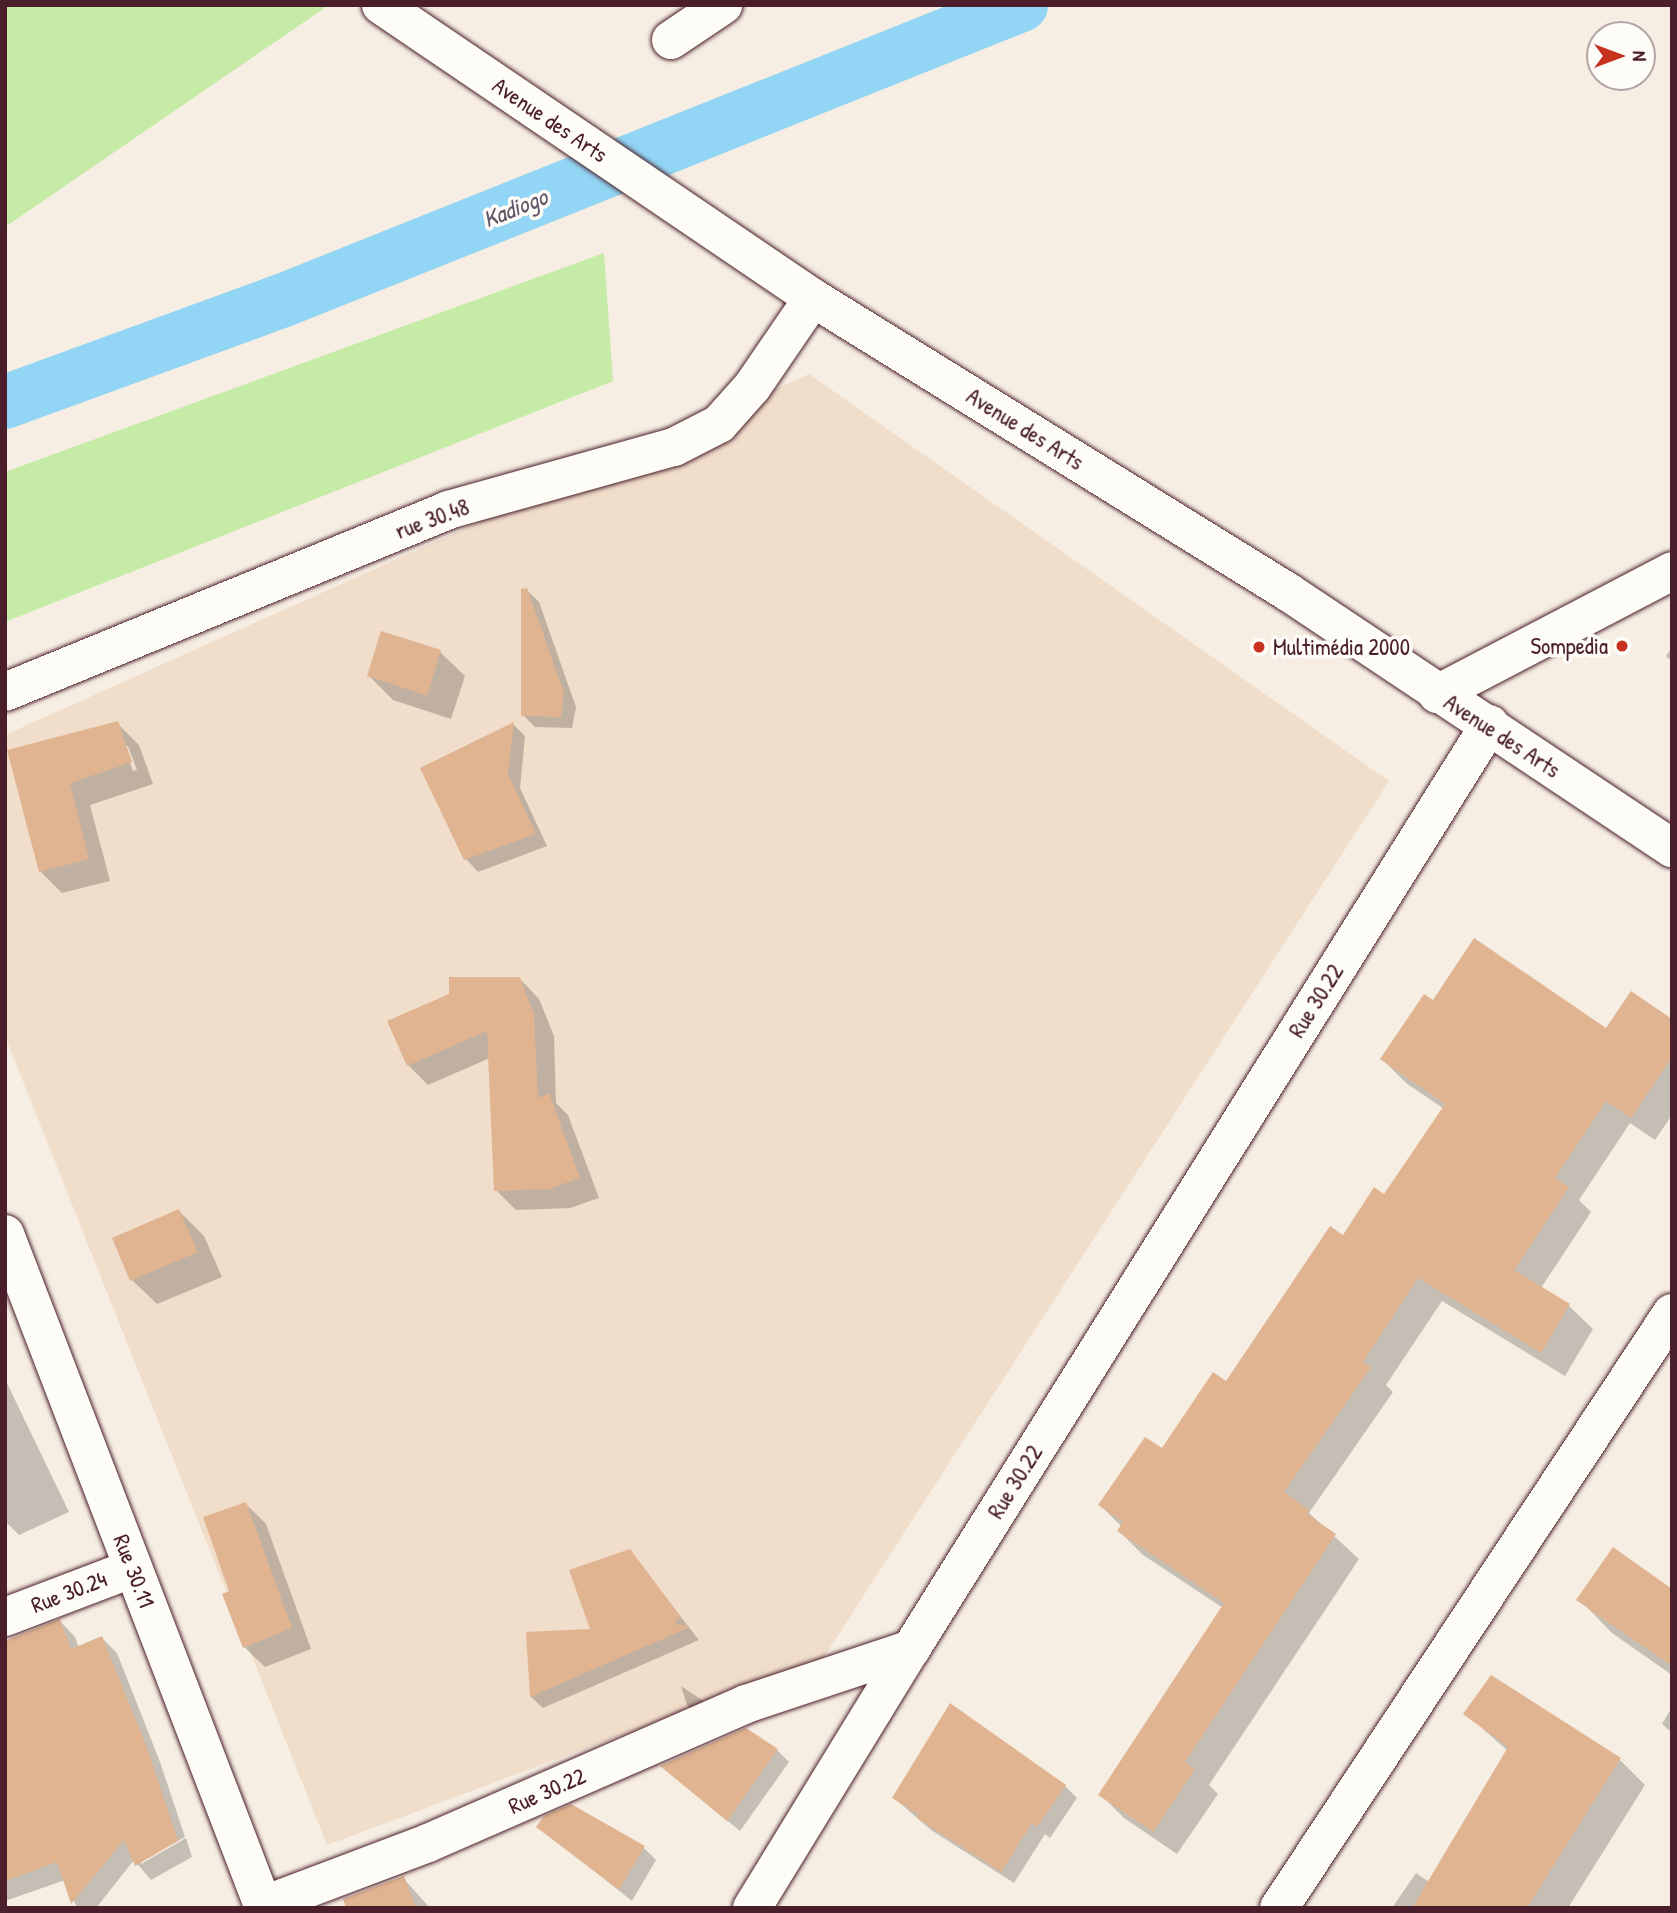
<!DOCTYPE html>
<html>
<head>
<meta charset="utf-8">
<style>
  body { margin:0 }
  #map { position:relative; width:1677px; height:1913px; overflow:hidden; background:#f7eee3; font-family:"Patrick Hand",sans-serif }
  div>[style] { position:absolute }
  .built>* { inset:0; background:#f0ddca }
  .green>* { inset:0; background:#c5eba6 }
  .shadow>* { inset:0; background:#0003 }
  .canal>* { height:54px; margin:-27px; padding:0 27px; transform-origin:27px; border-radius:27px; background:#92d5f4 }
  .building>* { inset:0; background:#e0b491 }
  .roads { filter:drop-shadow(0 0 2px #4a1f2b) drop-shadow(0 0 2px #4a1f2b) }
  .minor>* { height:38px; margin:-19px; padding:0 19px; transform-origin:19px; border-radius:19px; background:#fdfcf7 }
  .dots>* { width:19px; height:19px; translate:-50% -50%; box-sizing:border-box; border:4px solid #fdfcf7; border-radius:50% }
  span { translate:-50% -50%; white-space:nowrap; text-align:center; line-height:1.15; -webkit-text-stroke:7px #fdfcf7; paint-order:stroke }
  .street-label { font-size:23px; color:#4a1f2b }
  .poi-label { font-size:23px; color:#4a1f2b }
  .right { translate:-100% -50%; text-align:right }
  .left { translate:0 -50%; text-align:left }
  .water-label { font-size:24px; color:#605667; font-style:italic }
  .frame { position:absolute; inset:0; border:7px solid #4a1f2b; pointer-events:none }
  .north { position:absolute; left:1586px; top:21px; width:70px; height:70px; box-sizing:border-box; background:#fdfcf7; border:2px solid #b5a4a5; border-radius:50%; rotate:90deg; font-size:19px; font-weight:700; line-height:28px; text-align:center; color:#4a1f2b }
  .north::after { content:''; display:block; margin:auto; width:24px; height:32px; background:#c8321e; clip-path:polygon(50% 0,100% 100%,50% 72%,0 100%) }
</style>
</head>
<body>
<div id="map">
  <div class="built">
    <i style="clip-path:polygon(809px 374px,1389px 781px,822px 1660px,327px 1845px,5px 1036px,5px 735px)"></i>
  </div>
  <div class="green">
    <i style="clip-path:polygon(5px 5px,329px 5px,5px 227px)"></i>
    <i style="clip-path:polygon(604px 253px,613px 381px,5px 622px,5px 472px)"></i>
  </div>
  <div class="shadow">
    <i style="clip-path:polygon(527px 590px,539px 602px,576px 707px,572px 728px,535px 727px,523px 715px)"></i>
    <i style="clip-path:polygon(1672px 647px,1672px 662px,1666px 656px)"></i>
    <i style="clip-path:polygon(440px 652px,465px 676px,451px 719px,393px 700px,369px 676px)"></i>
    <i style="clip-path:polygon(evenodd,117px 723px,139px 745px,153px 784px,90px 805px,110px 881px,62px 893px,40px 871px,9px 752px,117px 723px,124px 746px,128px 746px,137px 770px,133px 771px,124px 746px)"></i>
    <i style="clip-path:polygon(513px 724px,525px 736px,520px 788px,547px 846px,478px 872px,466px 859px)"></i>
    <i style="clip-path:polygon(519px 978px,539px 999px,554px 1036px,556px 1103px,568px 1115px,599px 1198px,570px 1208px,516px 1210px,496px 1190px,490px 1058px,428px 1085px,408px 1065px)"></i>
    <i style="clip-path:polygon(1433px 1003px,1606px 1030px,1672px 1021px,1672px 1115px,1655px 1140px,1630px 1123px,1579px 1200px,1591px 1212px,1541px 1288px,1569px 1306px,1593px 1329px,1565px 1376px,1442px 1301px,1386px 1385px,1393px 1392px,1309px 1513px,1359px 1559px,1209px 1785px,1218px 1794px,1177px 1854px,1124px 1818px,1100px 1794px,1223px 1608px,1143px 1555px,1119px 1531px,1122px 1527px,1100px 1505px,1163px 1451px,1227px 1383px,1343px 1237px,1385px 1196px,1444px 1109px,1406px 1083px,1382px 1059px)"></i>
    <i style="clip-path:polygon(179px 1211px,204px 1236px,222px 1277px,157px 1304px,132px 1280px)"></i>
    <i style="clip-path:polygon(5px 1379px,69px 1512px,19px 1535px,5px 1521px)"></i>
    <i style="clip-path:polygon(246px 1504px,266px 1524px,311px 1649px,265px 1667px,244px 1647px,231px 1592px)"></i>
    <i style="clip-path:polygon(629px 1551px,699px 1640px,543px 1708px,531px 1697px,528px 1633px,593px 1631px)"></i>
    <i style="clip-path:polygon(1672px 1591px,1672px 1675px,1612px 1633px,1579px 1599px)"></i>
    <i style="clip-path:polygon(60px 1621px,75px 1637px,79px 1648px,102px 1638px,117px 1653px,160px 1762px,185px 1837px,141px 1860px,141px 1864px,186px 1838px,192px 1857px,151px 1880px,134px 1860px,96px 1908px,77px 1908px,65px 1880px,5px 1901px,5px 1644px)"></i>
    <i style="clip-path:polygon(1491px 1678px,1620px 1760px,1645px 1785px,1568px 1908px,1392px 1908px,1416px 1873px,1429px 1882px,1508px 1751px,1465px 1713px)"></i>
    <i style="clip-path:polygon(681px 1686px,702px 1700px,713px 1712px,699px 1718px,687px 1705px)"></i>
    <i style="clip-path:polygon(1672px 1707px,1672px 1733px,1662px 1724px)"></i>
    <i style="clip-path:polygon(777px 1750px,789px 1762px,740px 1831px,674px 1777px)"></i>
    <i style="clip-path:polygon(1065px 1786px,1077px 1798px,1050px 1838px,1045px 1834px,1014px 1883px,931px 1830px,894px 1798px)"></i>
    <i style="clip-path:polygon(539px 1827px,644px 1848px,656px 1860px,632px 1901px)"></i>
    <i style="clip-path:polygon(403px 1878px,430px 1908px,348px 1908px)"></i>
  </div>
  <div class="canal">
    <i style="left:5px;top:402px;width:297px;rotate:-20.1deg"></i>
    <i style="left:284px;top:300px;width:794px;rotate:-21.81deg"></i>
  </div>
  <div class="building">
    <i style="clip-path:polygon(527px 588px,564px 693px,561px 717px,521px 716px,521px 589px)"></i>
    <i style="clip-path:polygon(381px 631px,441px 650px,427px 696px,367px 676px)"></i>
    <i style="clip-path:polygon(118px 721px,132px 762px,70px 783px,89px 859px,39px 872px,7px 750px)"></i>
    <i style="clip-path:polygon(514px 722px,508px 774px,536px 834px,464px 860px,420px 768px)"></i>
    <i style="clip-path:polygon(1474px 938px,1606px 1028px,1631px 991px,1672px 1019px,1672px 1057px,1631px 1118px,1606px 1101px,1555px 1178px,1569px 1187px,1514px 1270px,1570px 1304px,1541px 1353px,1418px 1278px,1363px 1362px,1371px 1367px,1284px 1492px,1309px 1510px,1307px 1514px,1336px 1534px,1185px 1762px,1195px 1769px,1153px 1832px,1098px 1795px,1224px 1603px,1117px 1531px,1123px 1522px,1098px 1505px,1145px 1437px,1162px 1448px,1213px 1372px,1226px 1381px,1330px 1226px,1343px 1235px,1374px 1187px,1384px 1194px,1445px 1104px,1380px 1059px,1424px 994px,1433px 1000px)"></i>
    <i style="clip-path:polygon(449px 977px,520px 977px,534px 1015px,538px 1098px,549px 1093px,580px 1178px,549px 1189px,494px 1191px,487px 1031px,407px 1066px,387px 1021px,449px 994px)"></i>
    <i style="clip-path:polygon(179px 1209px,198px 1252px,130px 1281px,112px 1238px)"></i>
    <i style="clip-path:polygon(246px 1502px,292px 1628px,243px 1648px,222px 1594px,229px 1591px,203px 1517px)"></i>
    <i style="clip-path:polygon(1613px 1547px,1672px 1589px,1672px 1666px,1576px 1600px)"></i>
    <i style="clip-path:polygon(630px 1549px,681px 1617px,675px 1622px,676px 1625px,687px 1625px,688px 1628px,530px 1697px,526px 1632px,590px 1629px,569px 1570px)"></i>
    <i style="clip-path:polygon(60px 1619px,71px 1649px,102px 1636px,146px 1745px,178px 1841px,135px 1866px,124px 1840px,71px 1904px,57px 1862px,5px 1881px,5px 1641px)"></i>
    <i style="clip-path:polygon(1491px 1675px,1621px 1758px,1527px 1908px,1412px 1908px,1508px 1747px,1463px 1714px)"></i>
    <i style="clip-path:polygon(950px 1703px,1066px 1785px,1037px 1827px,1032px 1823px,1001px 1872px,917px 1818px,919px 1815px,892px 1798px)"></i>
    <i style="clip-path:polygon(746px 1728px,778px 1749px,727px 1821px,660px 1766px)"></i>
    <i style="clip-path:polygon(571px 1804px,645px 1846px,619px 1890px,536px 1827px,544px 1816px)"></i>
    <i style="clip-path:polygon(404px 1876px,416px 1908px,346px 1908px,343px 1899px)"></i>
  </div>
  <div class="roads">
    <div class="minor">
      <i style="left:381px;top:5px;width:522px;rotate:34.15deg"></i>
      <i style="left:813px;top:298px;width:559px;rotate:31.76deg"></i>
      <i style="left:1288px;top:592px;width:462px;rotate:33.7deg"></i>
      <i style="left:671px;top:40px;width:63px;rotate:-33.9deg"></i>
      <i style="left:5px;top:692px;width:479px;rotate:-22.3deg"></i>
      <i style="left:448px;top:510px;width:235px;rotate:-15.6deg"></i>
      <i style="left:674px;top:447px;width:51px;rotate:-27.1deg"></i>
      <i style="left:719px;top:424px;width:50px;rotate:-48.3deg"></i>
      <i style="left:752px;top:387px;width:108px;rotate:-55.6deg"></i>
      <i style="left:1437px;top:694px;width:265px;rotate:-27.6deg"></i>
      <i style="left:5px;top:1234px;width:722px;rotate:68.98deg"></i>
      <i style="left:5px;top:1617px;width:137px;rotate:-20.9deg"></i>
      <i style="left:264px;top:1905px;width:175px;rotate:-20.7deg"></i>
      <i style="left:428px;top:1843px;width:347px;rotate:-23.6deg"></i>
      <i style="left:746px;top:1704px;width:174px;rotate:-18.4deg"></i>
      <i style="left:911px;top:1649px;width:1091px;rotate:-57.96deg"></i>
      <i style="left:752px;top:1908px;width:304px;rotate:-58.5deg"></i>
      <i style="left:1279px;top:1908px;width:713px;rotate:-56.56deg"></i>
    </div>
  </div>
  <div class="dots">
    <i style="left:1622px;top:646px;background:#c8321e"></i>
    <i style="left:1259px;top:647px;background:#c8321e"></i>
  </div>
  <div class="street-label">
    <span style="left:550px;top:120px;rotate:34deg">Avenue des Arts</span>
    <span style="left:1025px;top:429px;rotate:32deg">Avenue des Arts</span>
    <span style="left:432px;top:519px;rotate:-20deg">rue 30.48</span>
    <span style="left:1502px;top:736px;rotate:33deg">Avenue des Arts</span>
    <span style="left:1316px;top:1001px;rotate:-58deg">Rue 30.22</span>
    <span style="left:1015px;top:1482px;rotate:-58deg">Rue 30.22</span>
    <span style="left:134px;top:1571px;rotate:69deg">Rue 30.11</span>
    <span style="left:69px;top:1592px;rotate:-21deg">Rue 30.24</span>
    <span style="left:547px;top:1791px;rotate:-24deg">Rue 30.22</span>
  </div>
  <div class="poi-label">
    <span class="right" style="left:1608px;top:646px">Sompedia</span>
    <span class="left" style="left:1273px;top:647px">Multimédia 2000</span>
  </div>
  <div class="water-label">
    <span style="left:515px;top:208px;rotate:-22deg">Kadiogo</span>
  </div>
  <div class="frame"></div>
  <div class="north">N</div>
</div>
</body>
</html>
